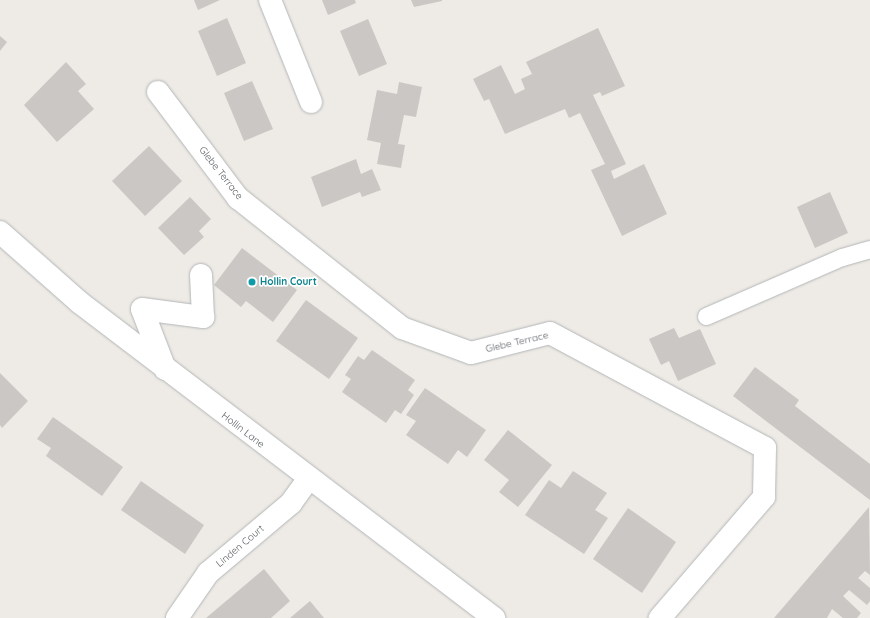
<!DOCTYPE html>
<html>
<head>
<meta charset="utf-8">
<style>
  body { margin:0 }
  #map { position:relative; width:870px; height:618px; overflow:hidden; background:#eeeae5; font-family:Quicksand,sans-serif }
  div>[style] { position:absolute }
  .building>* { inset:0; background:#cbc7c4 }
  .roads { filter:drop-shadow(0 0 1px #b2b6b8) drop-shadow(0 0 1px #b2b6b8) }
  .lane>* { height:17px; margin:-8.5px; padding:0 8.5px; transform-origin:8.5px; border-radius:8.5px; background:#fff }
  .street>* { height:22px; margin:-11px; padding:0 11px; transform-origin:11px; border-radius:11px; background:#fff }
  .dots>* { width:11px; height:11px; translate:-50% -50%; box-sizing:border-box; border:2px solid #fff; border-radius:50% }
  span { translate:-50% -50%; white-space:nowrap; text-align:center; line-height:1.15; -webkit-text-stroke:3.5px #fff; paint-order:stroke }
  .street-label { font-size:10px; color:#5c6164 }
  .culture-label { font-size:10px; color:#0d838f; font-weight:700 }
  .left { translate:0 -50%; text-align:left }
</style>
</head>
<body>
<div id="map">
  <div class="building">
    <i style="clip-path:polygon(194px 0,220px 0,198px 10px)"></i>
    <i style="clip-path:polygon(322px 0,355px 0,356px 3px,328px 15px)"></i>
    <i style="clip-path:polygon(411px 0,442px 0,442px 1px,414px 7px)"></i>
    <i style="clip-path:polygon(227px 18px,246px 63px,217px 76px,198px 31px)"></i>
    <i style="clip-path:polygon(368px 19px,387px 64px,359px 76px,340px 31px)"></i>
    <i style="clip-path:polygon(598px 28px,625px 86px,602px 96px,600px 92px,593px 95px,626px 164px,611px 171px,614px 179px,644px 164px,667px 214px,622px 236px,591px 170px,605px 164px,580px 113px,569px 118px,565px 109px,505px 134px,489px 99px,484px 101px,473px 79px,501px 65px,515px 94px,525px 89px,521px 79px,532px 74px,526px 62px)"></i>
    <i style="clip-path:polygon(0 36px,7px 42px,0 51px)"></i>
    <i style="clip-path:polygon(66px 62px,86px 84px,78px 91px,94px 109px,57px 142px,24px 105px)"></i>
    <i style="clip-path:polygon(252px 81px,273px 129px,244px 141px,224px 93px)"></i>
    <i style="clip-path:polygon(399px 82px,422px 87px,416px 117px,404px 115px,398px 144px,405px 145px,401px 168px,377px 164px,381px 143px,367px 140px,377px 90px,397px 94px)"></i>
    <i style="clip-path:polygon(149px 146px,182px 181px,145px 216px,112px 181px)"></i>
    <i style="clip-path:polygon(356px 159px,361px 174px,372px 169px,381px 190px,362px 197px,360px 192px,322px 207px,311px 177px)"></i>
    <i style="clip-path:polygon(830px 192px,848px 233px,815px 248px,797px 207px)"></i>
    <i style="clip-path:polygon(190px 197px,211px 219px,199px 231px,204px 237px,184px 255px,158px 228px)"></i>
    <i style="clip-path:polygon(242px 248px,297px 290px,273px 322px,246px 301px,241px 307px,214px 285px)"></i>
    <i style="clip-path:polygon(306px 300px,358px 338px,329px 379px,276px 341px)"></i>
    <i style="clip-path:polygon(674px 328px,679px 338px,700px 329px,716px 364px,678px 381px,669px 361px,661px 365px,649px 339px)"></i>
    <i style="clip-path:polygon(372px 350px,415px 380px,408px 390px,414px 395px,401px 414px,395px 410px,386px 423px,342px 392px,351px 379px,345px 375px,358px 356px,364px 360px)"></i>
    <i style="clip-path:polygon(755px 367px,799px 400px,795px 406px,870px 464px,870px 500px,733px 396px)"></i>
    <i style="clip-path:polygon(0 373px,28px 401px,2px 428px,0 425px)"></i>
    <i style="clip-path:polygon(425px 388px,486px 430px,467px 457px,458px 450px,448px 464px,406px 435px,416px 421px,406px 415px)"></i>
    <i style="clip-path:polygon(53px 417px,123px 467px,102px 496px,46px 456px,51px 448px,37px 439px)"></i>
    <i style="clip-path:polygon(508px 430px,552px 465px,518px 507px,499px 492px,509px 480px,484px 460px)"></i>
    <i style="clip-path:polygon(573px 471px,607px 493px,595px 510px,608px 518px,584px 554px,525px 515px,549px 480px,561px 488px)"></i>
    <i style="clip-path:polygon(141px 481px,204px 525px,185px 554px,121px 510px)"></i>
    <i style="clip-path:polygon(869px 507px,870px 575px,865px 571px,858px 578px,870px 588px,870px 601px,867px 605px,849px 590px,843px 596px,861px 613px,857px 618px,843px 618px,832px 609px,827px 618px,774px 618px)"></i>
    <i style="clip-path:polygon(628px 508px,676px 542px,642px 593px,593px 559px)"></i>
    <i style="clip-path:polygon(264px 569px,290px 601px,271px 618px,206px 618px)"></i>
    <i style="clip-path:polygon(310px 601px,324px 618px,290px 618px)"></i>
  </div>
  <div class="roads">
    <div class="lane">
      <i style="left:706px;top:316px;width:148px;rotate:-23.5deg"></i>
      <i style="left:842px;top:257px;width:29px;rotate:-16deg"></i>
    </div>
    <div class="street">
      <i style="left:270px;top:0;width:110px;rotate:68.1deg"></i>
      <i style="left:158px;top:92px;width:133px;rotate:53deg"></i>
      <i style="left:238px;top:198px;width:209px;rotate:38.4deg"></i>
      <i style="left:402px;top:328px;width:73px;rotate:19.9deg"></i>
      <i style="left:471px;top:353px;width:81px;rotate:-14.2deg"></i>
      <i style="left:550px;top:333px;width:244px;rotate:28.1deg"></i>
      <i style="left:765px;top:448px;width:49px;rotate:91.2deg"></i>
      <i style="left:764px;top:497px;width:160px;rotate:130.7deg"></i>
      <i style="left:0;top:232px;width:106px;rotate:41.5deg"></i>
      <i style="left:79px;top:302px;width:522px;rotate:37.29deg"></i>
      <i style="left:165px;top:369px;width:64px;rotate:-111deg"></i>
      <i style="left:142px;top:309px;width:62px;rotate:7.5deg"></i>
      <i style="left:203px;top:317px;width:42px;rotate:-92.7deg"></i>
      <i style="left:177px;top:618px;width:55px;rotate:-55.4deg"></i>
      <i style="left:208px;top:573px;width:109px;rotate:-40.1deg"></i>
      <i style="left:291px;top:503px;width:29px;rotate:-54deg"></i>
    </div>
  </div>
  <div class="dots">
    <i style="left:252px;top:282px;background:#0f9aa8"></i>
  </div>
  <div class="street-label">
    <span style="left:221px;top:173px;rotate:52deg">Glebe Terrace</span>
    <span style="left:517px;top:342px;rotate:-13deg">Glebe Terrace</span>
    <span style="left:243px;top:430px;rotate:38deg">Hollin Lane</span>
    <span style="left:240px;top:546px;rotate:-40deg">Linden Court</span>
  </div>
  <div class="culture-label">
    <span class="left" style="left:260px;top:282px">Hollin Court</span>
  </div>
</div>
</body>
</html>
